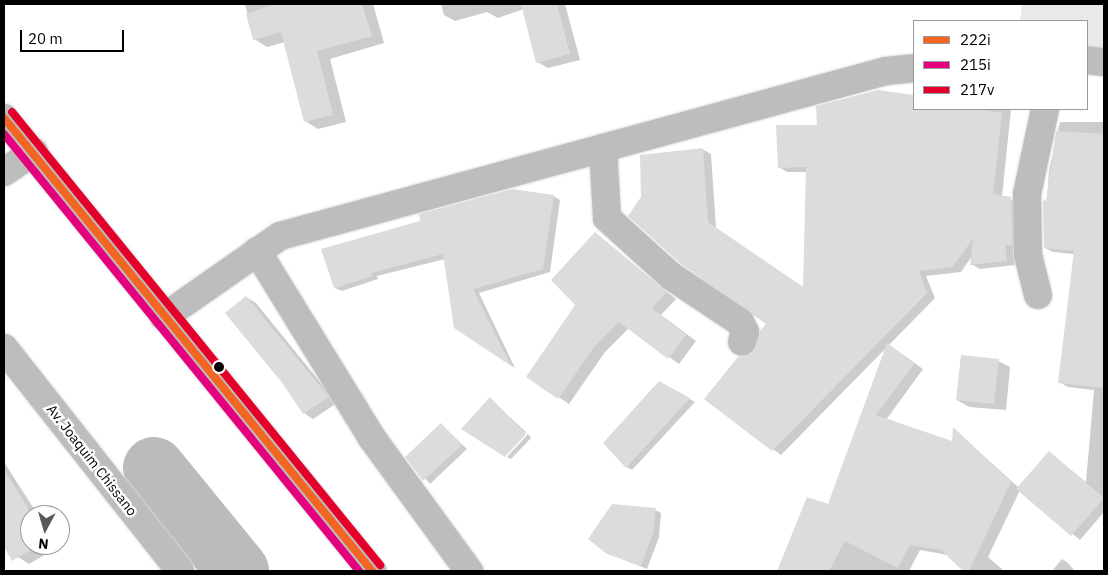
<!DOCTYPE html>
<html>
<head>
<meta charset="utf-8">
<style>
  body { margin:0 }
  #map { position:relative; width:1108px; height:575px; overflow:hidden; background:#fff; font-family:"IBM Plex Sans",sans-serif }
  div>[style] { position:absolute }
  .green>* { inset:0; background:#e9e9e9 }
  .shadow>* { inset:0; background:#0003 }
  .river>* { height:62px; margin:-31px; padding:0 31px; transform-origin:31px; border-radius:31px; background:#bbb }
  .building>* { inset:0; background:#dcdcdc }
  .roads { filter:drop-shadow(0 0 1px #dbdbdb) drop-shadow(0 0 1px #dbdbdb) }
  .minor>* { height:28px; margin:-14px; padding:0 14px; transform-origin:14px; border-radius:14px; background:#bdbdbd }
  .primary>* { height:28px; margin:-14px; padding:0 14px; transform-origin:14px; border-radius:14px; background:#bdbdbd }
  .bus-1>* { height:8px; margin:-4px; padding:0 4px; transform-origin:4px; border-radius:4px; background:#f26522 }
  .bus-2>* { height:8px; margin:-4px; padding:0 4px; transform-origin:4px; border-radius:4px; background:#e5007d }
  .bus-3>* { height:8px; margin:-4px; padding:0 4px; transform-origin:4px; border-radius:4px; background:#e4002b }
  .dots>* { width:14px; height:14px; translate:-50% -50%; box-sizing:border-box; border:2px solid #fff; border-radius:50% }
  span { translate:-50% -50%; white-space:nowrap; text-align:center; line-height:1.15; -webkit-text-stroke:5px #fff; paint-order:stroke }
  .street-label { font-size:14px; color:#000 }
  .frame { position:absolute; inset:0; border:5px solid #000; pointer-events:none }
  .legend { position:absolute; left:913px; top:20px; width:175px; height:90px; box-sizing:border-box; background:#fff; border:1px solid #999; margin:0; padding:6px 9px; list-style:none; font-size:15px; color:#000 }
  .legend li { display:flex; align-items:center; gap:10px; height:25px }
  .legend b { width:25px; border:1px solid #999 }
  .north { position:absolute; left:20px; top:505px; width:50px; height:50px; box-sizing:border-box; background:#fff; border:1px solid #999; border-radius:50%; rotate:186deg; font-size:14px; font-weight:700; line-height:20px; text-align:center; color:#000 }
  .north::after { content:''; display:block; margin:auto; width:18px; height:22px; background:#595959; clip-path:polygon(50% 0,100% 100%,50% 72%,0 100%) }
  .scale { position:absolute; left:20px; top:30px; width:104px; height:22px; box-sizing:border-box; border:2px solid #000; border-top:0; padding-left:6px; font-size:15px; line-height:18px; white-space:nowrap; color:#000; -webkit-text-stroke:4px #fff; paint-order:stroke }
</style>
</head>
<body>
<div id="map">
  <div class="green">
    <i style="clip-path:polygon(1022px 4px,1104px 4px,1104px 67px,1087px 64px,1087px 21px,1020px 21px)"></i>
  </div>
  <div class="shadow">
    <i style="clip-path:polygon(245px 4px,373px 4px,384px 43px,330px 59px,346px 122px,318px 129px,305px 121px,285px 42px,267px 47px,254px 39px)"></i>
    <i style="clip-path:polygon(441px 4px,565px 4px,580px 60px,548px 68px,537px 62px,524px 9px,498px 18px,487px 12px,455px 21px,444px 15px)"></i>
    <i style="clip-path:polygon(878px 92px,914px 96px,914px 109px,1011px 109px,1002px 197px,1020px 203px,1020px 250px,1013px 249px,1015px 265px,980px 269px,971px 264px,972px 256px,961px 272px,926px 276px,935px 298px,889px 345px,923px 369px,886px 420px,953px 443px,954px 429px,1019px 488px,1049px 453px,1086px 482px,1094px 390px,1068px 387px,1059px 382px,1074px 254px,1053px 252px,1045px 248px,1047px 202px,1049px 171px,1060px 122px,1104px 122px,1104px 512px,1080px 540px,1020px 490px,988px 557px,1004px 571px,965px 571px,948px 555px,920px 550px,909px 571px,779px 571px,808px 498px,828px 506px,888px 346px,781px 455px,705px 399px,754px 354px,768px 323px,681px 263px,702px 149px,711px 154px,716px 228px,804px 288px,807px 172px,787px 172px,779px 167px,818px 127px)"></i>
    <i style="clip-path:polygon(553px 196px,560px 200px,550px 272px,479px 293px,515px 368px,456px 327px,445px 259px,377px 276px,378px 279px,342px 291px,335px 288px)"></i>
    <i style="clip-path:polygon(595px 234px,676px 299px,661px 315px,696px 341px,679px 364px,629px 328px,605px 352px,569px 404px,527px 376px,577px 305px)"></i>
    <i style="clip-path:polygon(246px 297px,256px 303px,337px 403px,313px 419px,304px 413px)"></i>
    <i style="clip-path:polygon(998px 361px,1010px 367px,1006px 410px,969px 407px,957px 400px)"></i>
    <i style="clip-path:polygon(660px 383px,695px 402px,632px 470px,627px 467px)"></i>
    <i style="clip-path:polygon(490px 399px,526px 432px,504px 455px)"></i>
    <i style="clip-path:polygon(442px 425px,467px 449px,430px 484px,407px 457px)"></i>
    <i style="clip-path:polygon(528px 434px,531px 438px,511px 459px,507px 457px)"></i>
    <i style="clip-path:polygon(4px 462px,38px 515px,30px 515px,30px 545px,58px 547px,29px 564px,18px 557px,4px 534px)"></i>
    <i style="clip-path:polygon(655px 510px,661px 513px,659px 537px,647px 569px,607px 553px)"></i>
    <i style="clip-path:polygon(1062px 559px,1068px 563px,1075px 571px,1052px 571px)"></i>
  </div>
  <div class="river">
    <i style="left:154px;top:468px;width:133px;rotate:50.8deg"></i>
  </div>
  <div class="building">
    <i style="clip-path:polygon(274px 4px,362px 4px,372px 36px,317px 51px,333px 115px,304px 122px,281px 32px,253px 40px,246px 14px)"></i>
    <i style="clip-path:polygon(521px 4px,557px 4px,570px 54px,536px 63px)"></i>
    <i style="clip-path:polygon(878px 90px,914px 95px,914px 109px,976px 109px,1002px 113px,993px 194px,1011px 197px,1012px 246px,1005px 245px,1007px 261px,970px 265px,973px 239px,952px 267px,919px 271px,927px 293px,772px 451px,704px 399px,738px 357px,753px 353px,760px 331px,766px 324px,681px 264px,628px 216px,641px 197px,640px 155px,703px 148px,708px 222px,803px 287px,806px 167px,778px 168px,776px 125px,817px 125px,816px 106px)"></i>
    <i style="clip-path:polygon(1056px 131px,1104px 134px,1104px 388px,1058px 383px,1074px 251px,1044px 248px,1043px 200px,1046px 201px)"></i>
    <i style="clip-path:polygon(512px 189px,554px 195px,543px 269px,473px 289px,511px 366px,454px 328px,443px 254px,371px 273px,372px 276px,334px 288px,321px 249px,420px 221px,419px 214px)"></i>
    <i style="clip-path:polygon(595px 232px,667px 292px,652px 308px,686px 335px,668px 359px,619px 322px,595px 346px,558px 399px,526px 377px,575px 305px,551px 280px)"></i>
    <i style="clip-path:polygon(246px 296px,329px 397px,303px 414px,283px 384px,225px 313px)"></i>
    <i style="clip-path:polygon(887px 343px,915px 363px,876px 415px,952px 441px,953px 427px,1011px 482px,969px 571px,963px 571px,941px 550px,910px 545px,898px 568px,845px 541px,829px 571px,777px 571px,807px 497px,828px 504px)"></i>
    <i style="clip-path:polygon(961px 355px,999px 359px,994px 404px,956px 400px)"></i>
    <i style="clip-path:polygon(659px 381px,690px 398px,626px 468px,603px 443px)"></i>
    <i style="clip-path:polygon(490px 397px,526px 434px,505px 457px,461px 429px)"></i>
    <i style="clip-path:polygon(441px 423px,462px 445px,423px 481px,405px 457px)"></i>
    <i style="clip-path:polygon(1049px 451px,1104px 498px,1071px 536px,1016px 489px)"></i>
    <i style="clip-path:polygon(4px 469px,32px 515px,30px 545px,39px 545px,12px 561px,4px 547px)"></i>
    <i style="clip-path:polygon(612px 504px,656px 508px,653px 533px,641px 566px,607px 554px,588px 539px)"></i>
  </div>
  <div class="roads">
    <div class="minor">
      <i style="left:1087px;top:60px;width:17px;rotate:7deg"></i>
      <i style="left:603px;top:148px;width:70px;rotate:86.7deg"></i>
      <i style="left:607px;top:218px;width:86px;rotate:42.2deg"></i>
      <i style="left:671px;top:276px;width:83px;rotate:33.7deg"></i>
      <i style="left:740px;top:322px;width:11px;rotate:63deg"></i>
      <i style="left:745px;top:332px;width:10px;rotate:107deg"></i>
      <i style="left:4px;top:172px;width:36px;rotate:-34deg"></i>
      <i style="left:257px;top:251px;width:220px;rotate:58.4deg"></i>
      <i style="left:372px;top:438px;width:165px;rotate:53.9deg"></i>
      <i style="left:1038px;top:295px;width:41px;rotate:-104deg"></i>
      <i style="left:1028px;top:255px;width:61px;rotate:-90.9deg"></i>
      <i style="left:1027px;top:194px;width:87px;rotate:-78deg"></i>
      <i style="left:164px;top:317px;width:141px;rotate:-34.9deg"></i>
      <i style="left:280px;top:236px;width:628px;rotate:-15.23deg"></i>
      <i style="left:886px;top:71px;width:28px;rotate:-6deg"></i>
    </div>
    <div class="primary">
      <i style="left:4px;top:118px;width:584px;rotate:50.91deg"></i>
      <i style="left:4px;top:348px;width:284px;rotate:51.7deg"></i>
    </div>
  </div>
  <div class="bus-1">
    <i style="left:4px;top:118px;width:584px;rotate:50.91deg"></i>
  </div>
  <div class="bus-2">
    <i style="left:4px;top:134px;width:563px;rotate:50.91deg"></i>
  </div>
  <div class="bus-3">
    <i style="left:12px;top:112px;width:584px;rotate:50.91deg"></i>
  </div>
  <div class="dots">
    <i style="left:219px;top:367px;background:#000"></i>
  </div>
  <div class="street-label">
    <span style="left:92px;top:460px;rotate:52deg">Av. Joaquim Chissano</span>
  </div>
  <div class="frame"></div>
  <ul class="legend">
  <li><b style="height:6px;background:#f26522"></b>222i</li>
  <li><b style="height:6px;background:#e5007d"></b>215i</li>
  <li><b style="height:6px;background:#e4002b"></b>217v</li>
  </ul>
  <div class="north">N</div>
  <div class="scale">20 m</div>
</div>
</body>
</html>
